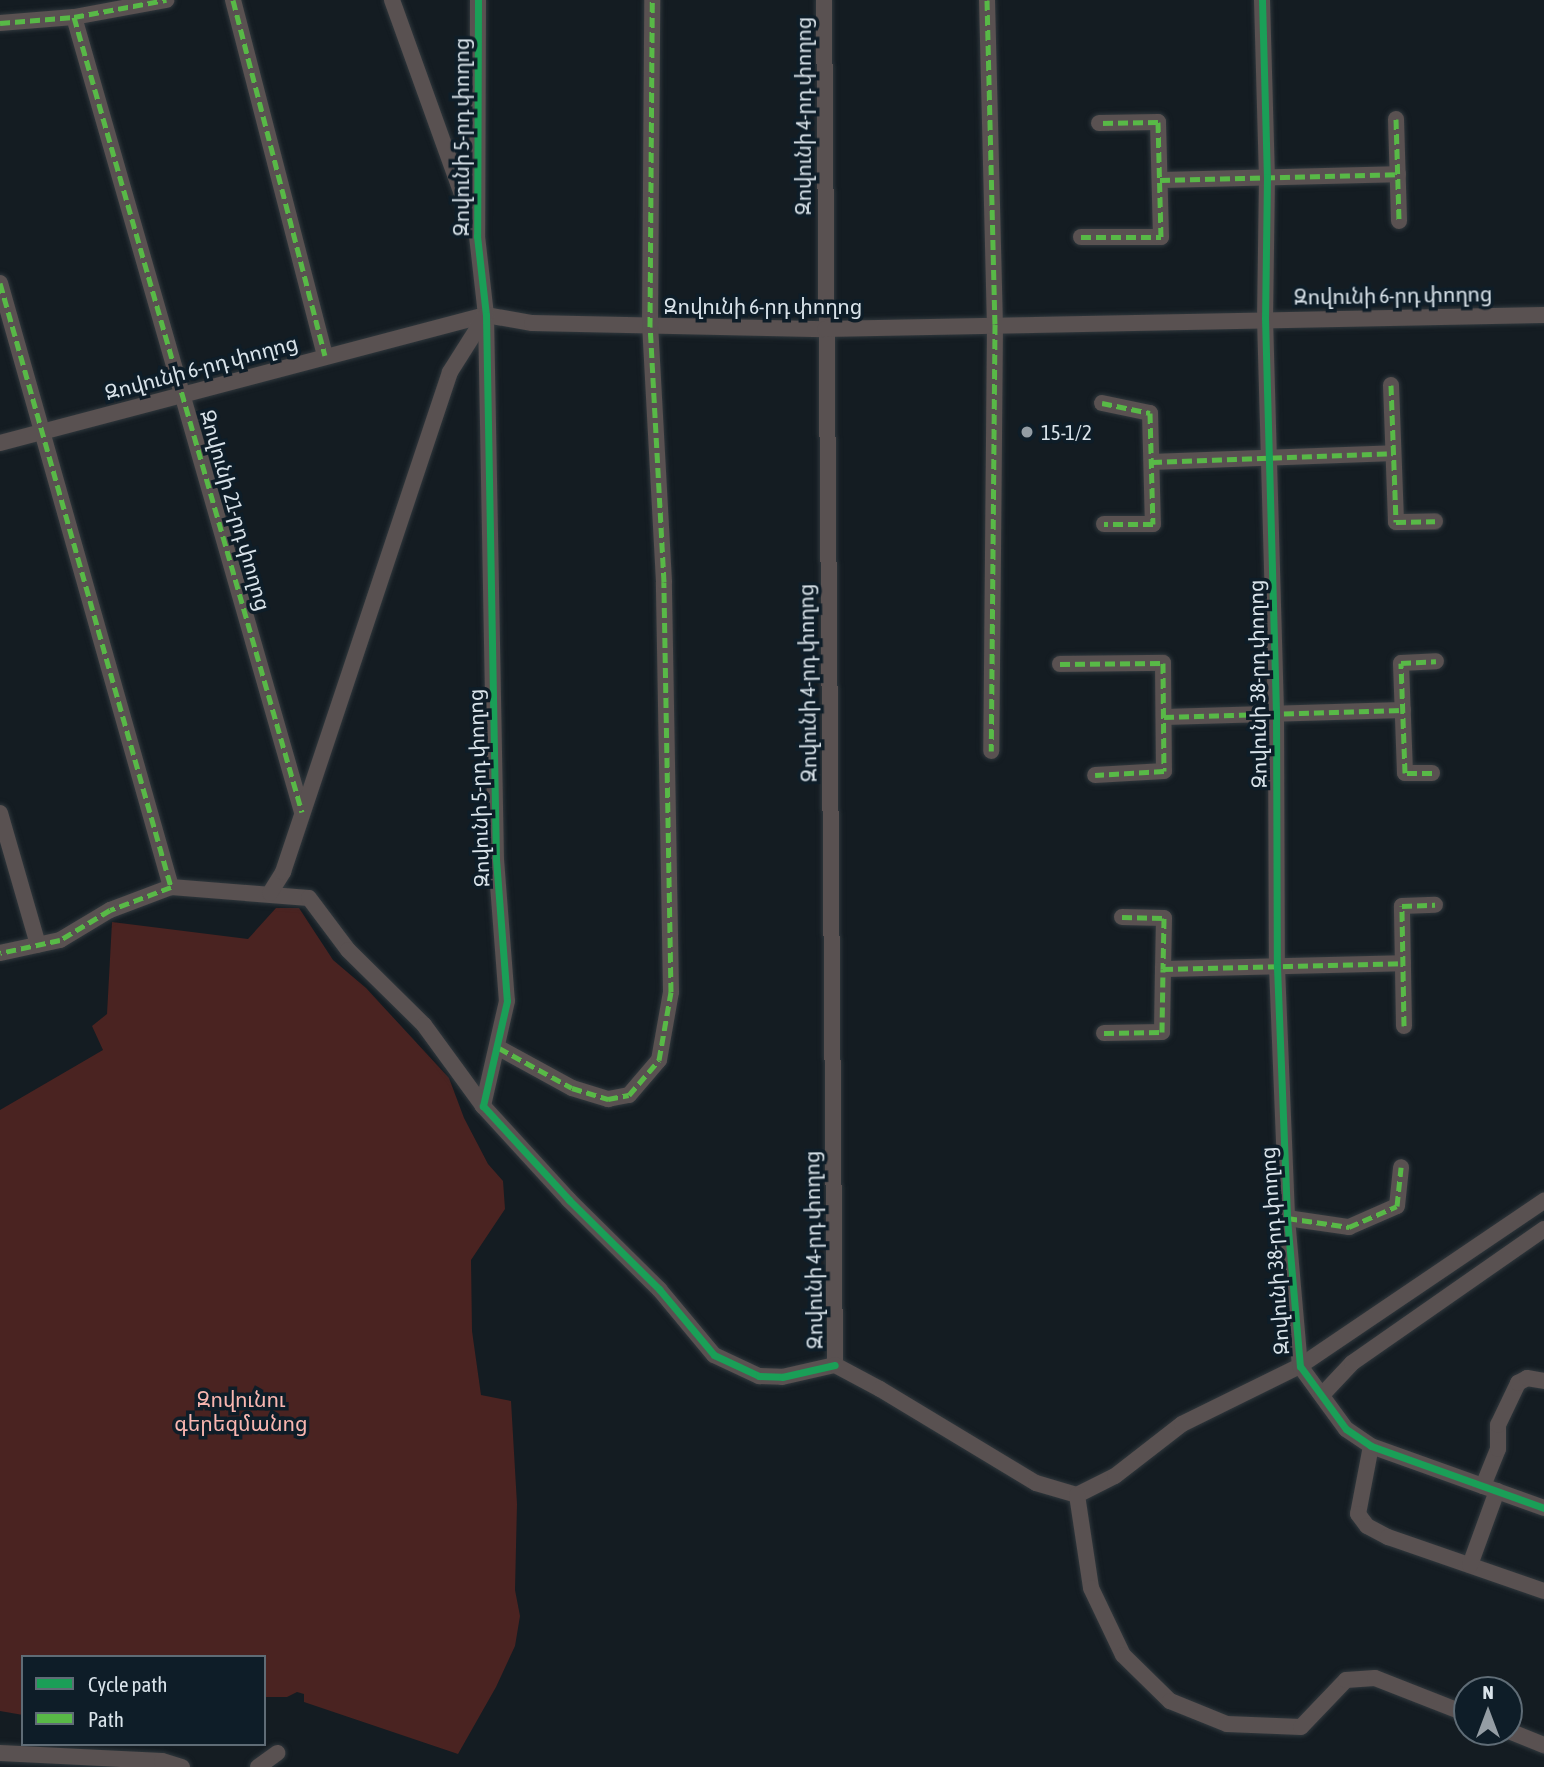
<!DOCTYPE html>
<html>
<head>
<meta charset="utf-8">
<style>
  body { margin:0 }
  #map { position:relative; width:1544px; height:1767px; overflow:hidden; background:#141c22; font-family:"Asap Condensed","Noto Sans Armenian",sans-serif }
  div>[style] { position:absolute }
  .green>* { inset:0; background:#4a2321 }
  .roads { filter:drop-shadow(0 0 2px #30383d) drop-shadow(0 0 2px #30383d) }
  .minor>* { height:16px; margin:-8px; padding:0 8px; transform-origin:8px; border-radius:8px; background:#595151 }
  .quiet>* { height:5px; margin-top:-2.5px; transform-origin:0; background:repeating-linear-gradient(90deg,#58b947 0 10px,transparent 0 15px) }
  .cycleway>* { height:7px; margin:-3.5px; padding:0 3.5px; transform-origin:3.5px; border-radius:3.5px; background:#1a9f57 }
  .dots>* { width:19px; height:19px; translate:-50% -50%; box-sizing:border-box; border:4px solid #0e1d28; border-radius:50% }
  span { translate:-50% -50%; white-space:nowrap; text-align:center; line-height:1.15; -webkit-text-stroke:7px #0e1d28; paint-order:stroke }
  .street-label { font-size:21px; color:#d9e3ea }
  .poi-label { font-size:21px; color:#d9e3ea }
  .left { translate:0 -50%; text-align:left }
  .park-label { font-size:21px; color:#f9b6b0 }
  .legend { position:absolute; left:21px; top:1655px; width:245px; height:91px; box-sizing:border-box; background:#0e1d28; border:2px solid #5f6c76; margin:0; padding:9px 12px; list-style:none; font-size:21px; color:#d9e3ea }
  .legend li { display:flex; align-items:center; gap:14px; height:35px }
  .legend b { width:35px; border:2px solid #5f6c76 }
  .north { position:absolute; left:1453px; top:1676px; width:70px; height:70px; box-sizing:border-box; background:#0e1d28; border:2px solid #5f6c76; border-radius:50%; rotate:0deg; font-size:19px; font-weight:700; line-height:28px; text-align:center; color:#d9e3ea }
  .north::after { content:''; display:block; margin:auto; width:24px; height:32px; background:#949da4; clip-path:polygon(50% 0,100% 100%,50% 72%,0 100%) }
</style>
</head>
<body>
<div id="map">
  <div class="green">
    <i style="clip-path:polygon(276px 908px,299px 908px,333px 960px,366px 988px,449px 1078px,464px 1118px,488px 1164px,503px 1181px,505px 1209px,471px 1260px,472px 1331px,481px 1395px,511px 1401px,517px 1504px,515px 1590px,520px 1616px,515px 1646px,496px 1687px,458px 1754px,304px 1702px,304px 1694px,297px 1692px,287px 1697px,264px 1697px,264px 1657px,23px 1657px,23px 1715px,0 1711px,0 1110px,103px 1050px,92px 1026px,107px 1014px,112px 922px,248px 939px)"></i>
  </div>
  <div class="roads">
    <div class="minor">
      <i style="left:233px;top:0;width:367px;rotate:75.5deg"></i>
      <i style="left:392px;top:0;width:239px;rotate:70.2deg"></i>
      <i style="left:478px;top:0;width:236px;rotate:90.2deg"></i>
      <i style="left:477px;top:236px;width:80px;rotate:83.5deg"></i>
      <i style="left:486px;top:315px;width:544px;rotate:88.95deg"></i>
      <i style="left:496px;top:859px;width:142px;rotate:85.6deg"></i>
      <i style="left:507px;top:1001px;width:108px;rotate:102.9deg"></i>
      <i style="left:483px;top:1106px;width:127px;rotate:47.5deg"></i>
      <i style="left:569px;top:1200px;width:127px;rotate:44.7deg"></i>
      <i style="left:659px;top:1289px;width:86px;rotate:50.2deg"></i>
      <i style="left:714px;top:1355px;width:50px;rotate:25deg"></i>
      <i style="left:759px;top:1376px;width:23px;rotate:2deg"></i>
      <i style="left:782px;top:1377px;width:54px;rotate:-12.8deg"></i>
      <i style="left:824px;top:0;width:1365px;rotate:89.54deg"></i>
      <i style="left:987px;top:0;width:324px;rotate:88.6deg"></i>
      <i style="left:995px;top:324px;width:427px;rotate:90.5deg"></i>
      <i style="left:1262px;top:0;width:177px;rotate:88.4deg"></i>
      <i style="left:1267px;top:177px;width:141px;rotate:90.8deg"></i>
      <i style="left:1265px;top:318px;width:394px;rotate:88.4deg"></i>
      <i style="left:1276px;top:712px;width:255px;rotate:89.8deg"></i>
      <i style="left:1277px;top:967px;width:251px;rotate:87.7deg"></i>
      <i style="left:1287px;top:1218px;width:149px;rotate:85deg"></i>
      <i style="left:1300px;top:1366px;width:78px;rotate:53.9deg"></i>
      <i style="left:1346px;top:1429px;width:30px;rotate:34deg"></i>
      <i style="left:1371px;top:1446px;width:184px;rotate:19.7deg"></i>
      <i style="left:74px;top:17px;width:827px;rotate:74deg"></i>
      <i style="left:0;top:23px;width:74px;rotate:-4.6deg"></i>
      <i style="left:74px;top:17px;width:94px;rotate:-10.5deg"></i>
      <i style="left:1396px;top:119px;width:102px;rotate:88.3deg"></i>
      <i style="left:1160px;top:180px;width:238px;rotate:-1.4deg"></i>
      <i style="left:1081px;top:237px;width:80px"></i>
      <i style="left:1161px;top:237px;width:115px;rotate:-91.5deg"></i>
      <i style="left:1158px;top:122px;width:59px;rotate:179deg"></i>
      <i style="left:0;top:283px;width:628px;rotate:74.19deg"></i>
      <i style="left:171px;top:887px;width:65px;rotate:159.3deg"></i>
      <i style="left:110px;top:910px;width:58px;rotate:149deg"></i>
      <i style="left:60px;top:940px;width:61px;rotate:167.8deg"></i>
      <i style="left:1391px;top:385px;width:137px;rotate:87.9deg"></i>
      <i style="left:1396px;top:522px;width:39px;rotate:-1deg"></i>
      <i style="left:1102px;top:403px;width:49px;rotate:11.8deg"></i>
      <i style="left:1150px;top:413px;width:111px;rotate:88.5deg"></i>
      <i style="left:1153px;top:524px;width:49px;rotate:180deg"></i>
      <i style="left:0;top:443px;width:503px;rotate:-14.76deg"></i>
      <i style="left:486px;top:315px;width:47px;rotate:9.9deg"></i>
      <i style="left:532px;top:323px;width:293px;rotate:1.2deg"></i>
      <i style="left:825px;top:329px;width:719px;rotate:-1.12deg"></i>
      <i style="left:1152px;top:462px;width:241px;rotate:-2.1deg"></i>
      <i style="left:1060px;top:664px;width:103px;rotate:-0.6deg"></i>
      <i style="left:1163px;top:663px;width:108px;rotate:89.5deg"></i>
      <i style="left:1164px;top:771px;width:69px;rotate:176.7deg"></i>
      <i style="left:1164px;top:717px;width:239px;rotate:-1.7deg"></i>
      <i style="left:1432px;top:773px;width:27px;rotate:180deg"></i>
      <i style="left:1405px;top:773px;width:110px;rotate:-92.1deg"></i>
      <i style="left:1401px;top:663px;width:35px;rotate:-3deg"></i>
      <i style="left:0;top:813px;width:137px;rotate:73.9deg"></i>
      <i style="left:171px;top:887px;width:138px;rotate:4.6deg"></i>
      <i style="left:309px;top:898px;width:65px;rotate:53.1deg"></i>
      <i style="left:348px;top:950px;width:107px;rotate:44.6deg"></i>
      <i style="left:424px;top:1025px;width:100px;rotate:53.9deg"></i>
      <i style="left:270px;top:893px;width:25px;rotate:-58deg"></i>
      <i style="left:283px;top:872px;width:527px;rotate:-71.53deg"></i>
      <i style="left:450px;top:372px;width:67px;rotate:-57.7deg"></i>
      <i style="left:1122px;top:917px;width:42px;rotate:1.4deg"></i>
      <i style="left:1164px;top:918px;width:51px;rotate:91.1deg"></i>
      <i style="left:1163px;top:969px;width:240px;rotate:-1.4deg"></i>
      <i style="left:1404px;top:1026px;width:120px;rotate:-91deg"></i>
      <i style="left:1402px;top:906px;width:33px;rotate:-2deg"></i>
      <i style="left:1104px;top:1033px;width:58px;rotate:-1deg"></i>
      <i style="left:1162px;top:1032px;width:63px;rotate:-89.1deg"></i>
      <i style="left:499px;top:1048px;width:83px;rotate:28.7deg"></i>
      <i style="left:572px;top:1088px;width:38px;rotate:17deg"></i>
      <i style="left:608px;top:1099px;width:21px;rotate:-11deg"></i>
      <i style="left:629px;top:1095px;width:46px;rotate:-49.4deg"></i>
      <i style="left:659px;top:1060px;width:69px;rotate:-80deg"></i>
      <i style="left:671px;top:992px;width:410px;rotate:-91deg"></i>
      <i style="left:664px;top:582px;width:255px;rotate:-93.1deg"></i>
      <i style="left:650px;top:327px;width:327px;rotate:-89.6deg"></i>
      <i style="left:1287px;top:1218px;width:63px;rotate:8.3deg"></i>
      <i style="left:1349px;top:1227px;width:52px;rotate:-23.6deg"></i>
      <i style="left:1397px;top:1206px;width:39px;rotate:-84deg"></i>
      <i style="left:835px;top:1365px;width:51px;rotate:28.1deg"></i>
      <i style="left:880px;top:1389px;width:182px;rotate:31.1deg"></i>
      <i style="left:1036px;top:1483px;width:43px;rotate:16.3deg"></i>
      <i style="left:1077px;top:1495px;width:42px;rotate:-26.6deg"></i>
      <i style="left:1115px;top:1476px;width:85px;rotate:-37.8deg"></i>
      <i style="left:1182px;top:1424px;width:131px;rotate:-26.2deg"></i>
      <i style="left:1300px;top:1366px;width:295px;rotate:-34.1deg"></i>
      <i style="left:1322px;top:1395px;width:44px;rotate:-46.8deg"></i>
      <i style="left:1352px;top:1363px;width:234px;rotate:-34.9deg"></i>
      <i style="left:1371px;top:1446px;width:69px;rotate:100.8deg"></i>
      <i style="left:1358px;top:1514px;width:15px;rotate:53deg"></i>
      <i style="left:1367px;top:1526px;width:24px;rotate:28deg"></i>
      <i style="left:1388px;top:1537px;width:165px;rotate:19.1deg"></i>
      <i style="left:1483px;top:1486px;width:40px;rotate:-68deg"></i>
      <i style="left:1498px;top:1449px;width:24px;rotate:-90deg"></i>
      <i style="left:1498px;top:1425px;width:47px;rotate:-64.5deg"></i>
      <i style="left:1518px;top:1383px;width:10px;rotate:-29deg"></i>
      <i style="left:1527px;top:1378px;width:17px;rotate:10deg"></i>
      <i style="left:1077px;top:1495px;width:94px;rotate:81.4deg"></i>
      <i style="left:1091px;top:1588px;width:74px;rotate:64.5deg"></i>
      <i style="left:1123px;top:1655px;width:66px;rotate:44.4deg"></i>
      <i style="left:1170px;top:1701px;width:61px;rotate:22deg"></i>
      <i style="left:1227px;top:1724px;width:74px;rotate:2.3deg"></i>
      <i style="left:1301px;top:1727px;width:65px;rotate:-46.2deg"></i>
      <i style="left:1346px;top:1680px;width:29px;rotate:-4deg"></i>
      <i style="left:1375px;top:1678px;width:99px;rotate:21.4deg"></i>
      <i style="left:1470px;top:1565px;width:79px;rotate:-70deg"></i>
      <i style="left:1509px;top:1731px;width:38px;rotate:22deg"></i>
      <i style="left:0;top:1753px;width:162px;rotate:2.8deg"></i>
      <i style="left:162px;top:1761px;width:21px;rotate:17deg"></i>
      <i style="left:258px;top:1767px;width:24px;rotate:-36deg"></i>
    </div>
  </div>
  <div class="quiet">
    <i style="left:233px;top:0;width:367px;rotate:75.5deg"></i>
    <i style="left:987px;top:0;width:324px;rotate:88.6deg"></i>
    <i style="left:995px;top:324px;width:427px;rotate:90.5deg"></i>
    <i style="left:74px;top:17px;width:827px;rotate:74deg"></i>
    <i style="left:0;top:23px;width:74px;rotate:-4.6deg"></i>
    <i style="left:74px;top:17px;width:94px;rotate:-10.5deg"></i>
    <i style="left:1396px;top:119px;width:102px;rotate:88.3deg"></i>
    <i style="left:1160px;top:180px;width:238px;rotate:-1.4deg"></i>
    <i style="left:1081px;top:237px;width:80px"></i>
    <i style="left:1161px;top:237px;width:115px;rotate:-91.5deg"></i>
    <i style="left:1158px;top:122px;width:59px;rotate:179deg"></i>
    <i style="left:0;top:283px;width:628px;rotate:74.19deg"></i>
    <i style="left:171px;top:887px;width:65px;rotate:159.3deg"></i>
    <i style="left:110px;top:910px;width:58px;rotate:149deg"></i>
    <i style="left:60px;top:940px;width:61px;rotate:167.8deg"></i>
    <i style="left:1391px;top:385px;width:137px;rotate:87.9deg"></i>
    <i style="left:1396px;top:522px;width:39px;rotate:-1deg"></i>
    <i style="left:1102px;top:403px;width:49px;rotate:11.8deg"></i>
    <i style="left:1150px;top:413px;width:111px;rotate:88.5deg"></i>
    <i style="left:1153px;top:524px;width:49px;rotate:180deg"></i>
    <i style="left:1152px;top:462px;width:241px;rotate:-2.1deg"></i>
    <i style="left:1060px;top:664px;width:103px;rotate:-0.6deg"></i>
    <i style="left:1163px;top:663px;width:108px;rotate:89.5deg"></i>
    <i style="left:1164px;top:771px;width:69px;rotate:176.7deg"></i>
    <i style="left:1164px;top:717px;width:239px;rotate:-1.7deg"></i>
    <i style="left:1432px;top:773px;width:27px;rotate:180deg"></i>
    <i style="left:1405px;top:773px;width:110px;rotate:-92.1deg"></i>
    <i style="left:1401px;top:663px;width:35px;rotate:-3deg"></i>
    <i style="left:1122px;top:917px;width:42px;rotate:1.4deg"></i>
    <i style="left:1164px;top:918px;width:51px;rotate:91.1deg"></i>
    <i style="left:1163px;top:969px;width:240px;rotate:-1.4deg"></i>
    <i style="left:1404px;top:1026px;width:120px;rotate:-91deg"></i>
    <i style="left:1402px;top:906px;width:33px;rotate:-2deg"></i>
    <i style="left:1104px;top:1033px;width:58px;rotate:-1deg"></i>
    <i style="left:1162px;top:1032px;width:63px;rotate:-89.1deg"></i>
    <i style="left:499px;top:1048px;width:83px;rotate:28.7deg"></i>
    <i style="left:572px;top:1088px;width:38px;rotate:17deg"></i>
    <i style="left:608px;top:1099px;width:21px;rotate:-11deg"></i>
    <i style="left:629px;top:1095px;width:46px;rotate:-49.4deg"></i>
    <i style="left:659px;top:1060px;width:69px;rotate:-80deg"></i>
    <i style="left:671px;top:992px;width:410px;rotate:-91deg"></i>
    <i style="left:664px;top:582px;width:255px;rotate:-93.1deg"></i>
    <i style="left:650px;top:327px;width:327px;rotate:-89.6deg"></i>
    <i style="left:1287px;top:1218px;width:63px;rotate:8.3deg"></i>
    <i style="left:1349px;top:1227px;width:52px;rotate:-23.6deg"></i>
    <i style="left:1397px;top:1206px;width:39px;rotate:-84deg"></i>
  </div>
  <div class="cycleway">
    <i style="left:478px;top:0;width:236px;rotate:90.2deg"></i>
    <i style="left:477px;top:236px;width:80px;rotate:83.5deg"></i>
    <i style="left:486px;top:315px;width:544px;rotate:88.95deg"></i>
    <i style="left:496px;top:859px;width:142px;rotate:85.6deg"></i>
    <i style="left:507px;top:1001px;width:108px;rotate:102.9deg"></i>
    <i style="left:483px;top:1106px;width:127px;rotate:47.5deg"></i>
    <i style="left:569px;top:1200px;width:127px;rotate:44.7deg"></i>
    <i style="left:659px;top:1289px;width:86px;rotate:50.2deg"></i>
    <i style="left:714px;top:1355px;width:50px;rotate:25deg"></i>
    <i style="left:759px;top:1376px;width:23px;rotate:2deg"></i>
    <i style="left:782px;top:1377px;width:54px;rotate:-12.8deg"></i>
    <i style="left:1262px;top:0;width:177px;rotate:88.4deg"></i>
    <i style="left:1267px;top:177px;width:141px;rotate:90.8deg"></i>
    <i style="left:1265px;top:318px;width:394px;rotate:88.4deg"></i>
    <i style="left:1276px;top:712px;width:255px;rotate:89.8deg"></i>
    <i style="left:1277px;top:967px;width:251px;rotate:87.7deg"></i>
    <i style="left:1287px;top:1218px;width:149px;rotate:85deg"></i>
    <i style="left:1300px;top:1366px;width:78px;rotate:53.9deg"></i>
    <i style="left:1346px;top:1429px;width:30px;rotate:34deg"></i>
    <i style="left:1371px;top:1446px;width:184px;rotate:19.7deg"></i>
  </div>
  <div class="dots">
    <i style="left:1027px;top:432px;background:#949da4"></i>
  </div>
  <div class="street-label">
    <span style="left:803px;top:116px;rotate:-90deg">Զովունի 4-րդ փողոց</span>
    <span style="left:461px;top:137px;rotate:-90deg">Զովունի 5-րդ փողոց</span>
    <span style="left:1393px;top:295px;rotate:-1deg">Զովունի 6-րդ փողոց</span>
    <span style="left:763px;top:306px">Զովունի 6-րդ փողոց</span>
    <span style="left:201px;top:367px;rotate:-15deg">Զովունի 6-րդ փողոց</span>
    <span style="left:236px;top:510px;rotate:74deg">Զովունի 21-րդ փողոց</span>
    <span style="left:807px;top:683px;rotate:-91deg">Զովունի 4-րդ փողոց</span>
    <span style="left:1257px;top:684px;rotate:-91deg">Զովունի 38-րդ փողոց</span>
    <span style="left:478px;top:788px;rotate:-92deg">Զովունի 5-րդ փողոց</span>
    <span style="left:813px;top:1250px;rotate:-91deg">Զովունի 4-րդ փողոց</span>
    <span style="left:1274px;top:1251px;rotate:-94deg">Զովունի 38-րդ փողոց</span>
  </div>
  <div class="poi-label">
    <span class="left" style="left:1041px;top:432px">15-1/2</span>
  </div>
  <div class="park-label">
    <span style="left:241px;top:1411px">Զովունու<br>գերեզմանոց</span>
  </div>
  <ul class="legend">
  <li><b style="height:9px;background:#1a9f57"></b>Cycle path</li>
  <li><b style="height:9px;background:#58b947"></b>Path</li>
  </ul>
  <div class="north">N</div>
</div>
</body>
</html>
